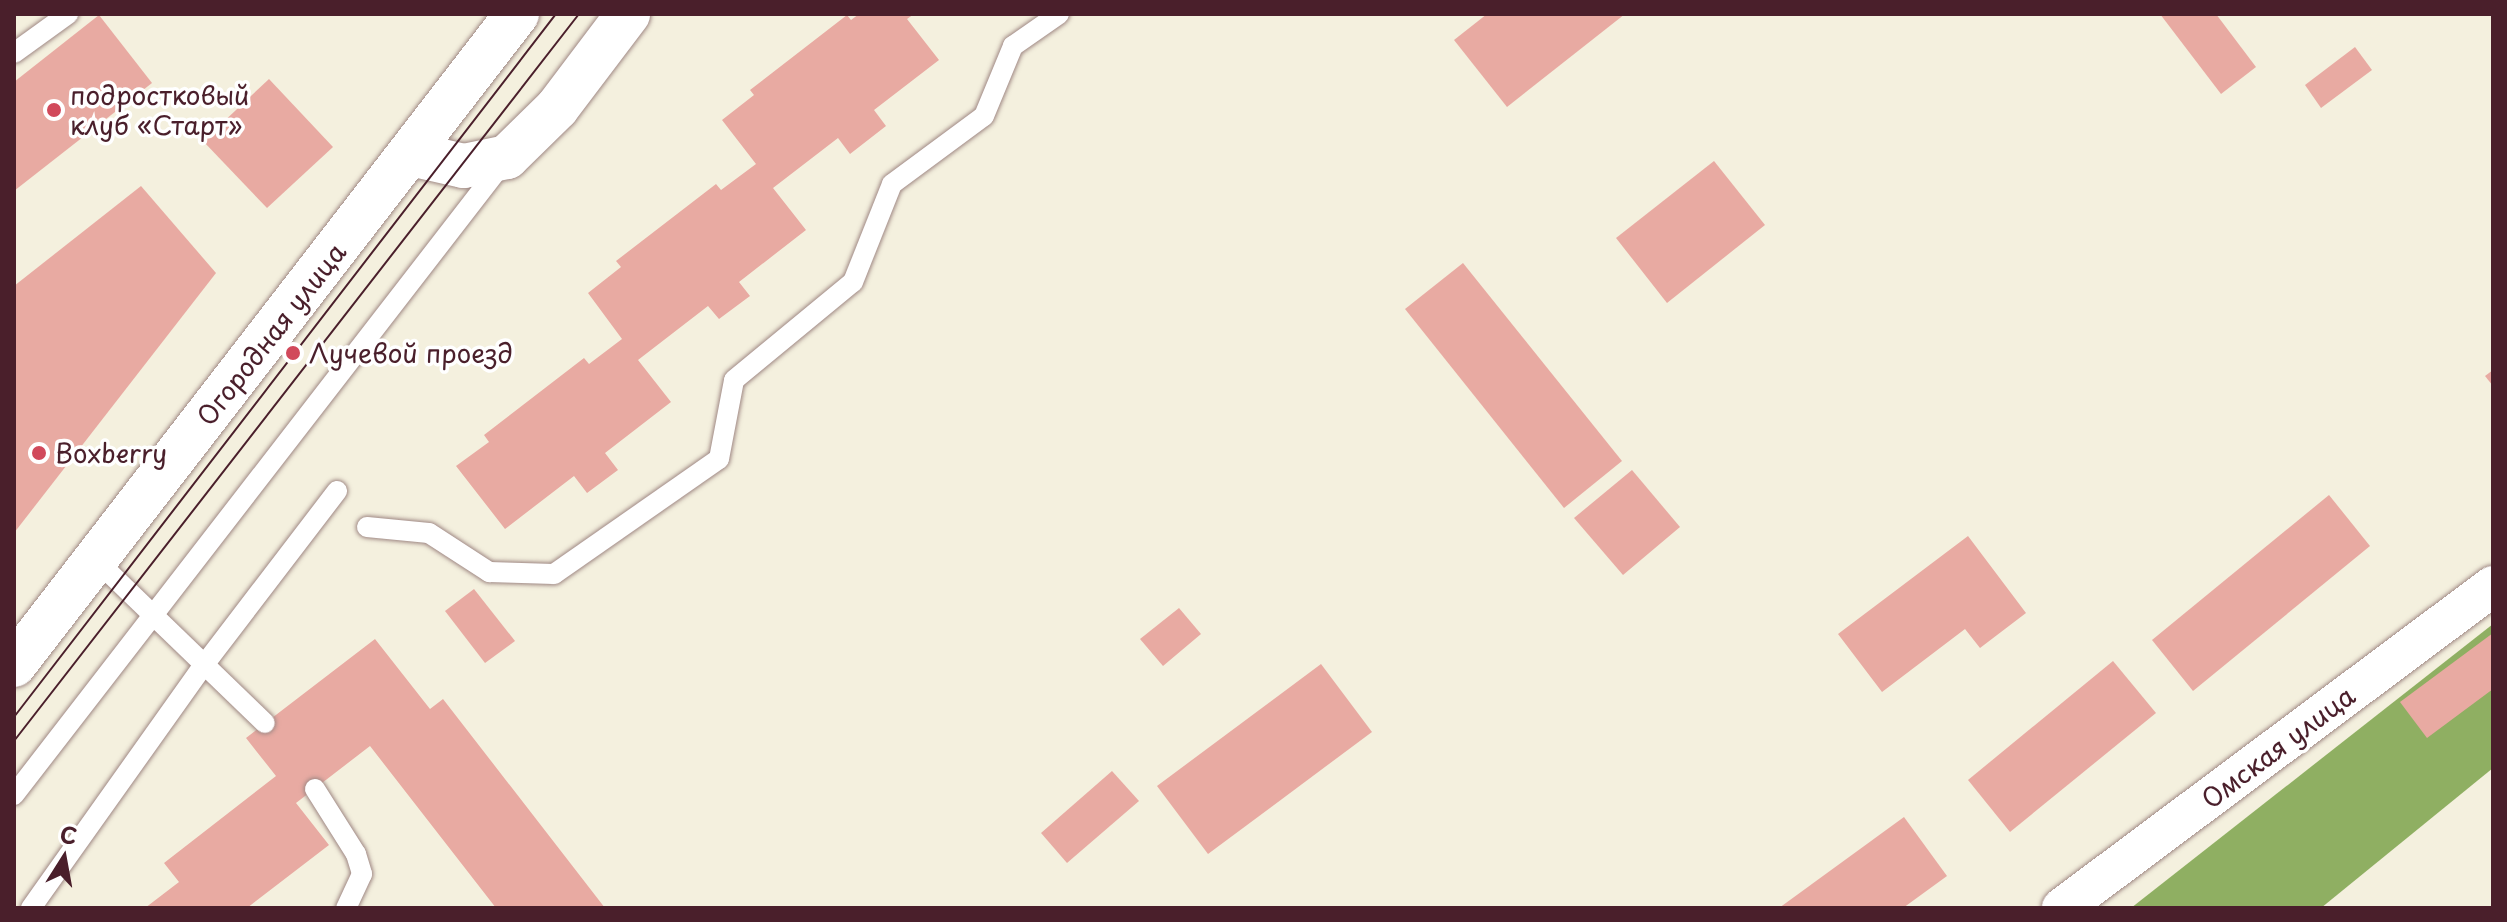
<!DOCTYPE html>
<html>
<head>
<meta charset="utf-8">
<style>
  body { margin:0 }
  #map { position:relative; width:2507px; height:922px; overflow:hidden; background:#f4f0de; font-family:"Playpen Sans",sans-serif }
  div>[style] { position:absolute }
  .forest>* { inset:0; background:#8faf62 }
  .building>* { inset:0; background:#e8aaa2 }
  .roads { filter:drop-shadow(0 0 2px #9f8884) drop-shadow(0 0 2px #9f8884) }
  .service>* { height:20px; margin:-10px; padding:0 10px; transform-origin:10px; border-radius:10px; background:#fff }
  .minor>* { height:40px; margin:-20px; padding:0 20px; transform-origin:20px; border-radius:20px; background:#fff }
  .tertiary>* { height:44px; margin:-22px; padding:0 22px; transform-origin:22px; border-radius:22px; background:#fff }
  .tram>* { height:2px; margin:-1px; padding:0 1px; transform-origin:1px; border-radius:1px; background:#4a1f2b }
  .dots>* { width:22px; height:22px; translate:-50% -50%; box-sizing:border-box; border:4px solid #fff; border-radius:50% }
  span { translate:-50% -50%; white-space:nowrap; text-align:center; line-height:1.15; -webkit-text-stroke:7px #fff; paint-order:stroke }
  .poi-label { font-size:26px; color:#4a1f2b }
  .left { translate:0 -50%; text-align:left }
  .street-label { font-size:26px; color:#4a1f2b }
  .frame { position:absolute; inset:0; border:16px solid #4a1f2b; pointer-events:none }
  .north { position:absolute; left:24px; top:818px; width:80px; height:80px; -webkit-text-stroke:6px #fff; paint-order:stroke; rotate:11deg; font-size:22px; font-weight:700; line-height:32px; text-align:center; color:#4a1f2b }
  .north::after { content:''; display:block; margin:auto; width:28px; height:36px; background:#4a1f2b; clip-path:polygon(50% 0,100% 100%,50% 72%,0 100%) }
</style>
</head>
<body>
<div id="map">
  <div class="forest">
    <i style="clip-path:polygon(2493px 624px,2493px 768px,2321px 908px,2131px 908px)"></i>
  </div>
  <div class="building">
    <i style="clip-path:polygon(859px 14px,914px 14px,907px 19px,939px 60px,874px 110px,886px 126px,850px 154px,838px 138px,773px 188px,806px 230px,739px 282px,750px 296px,719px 319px,708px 306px,638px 360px,671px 402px,605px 453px,618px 470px,587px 493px,574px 476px,505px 529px,456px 466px,489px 442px,484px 435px,584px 358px,589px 364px,622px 339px,588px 293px,621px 267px,616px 261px,716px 184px,721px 190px,756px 164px,722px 120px,754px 95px,750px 90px,847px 15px,851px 20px)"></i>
    <i style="clip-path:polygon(1487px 14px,1625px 14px,1507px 107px,1454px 40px)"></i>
    <i style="clip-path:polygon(2160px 14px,2216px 14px,2256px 67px,2221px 94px)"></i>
    <i style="clip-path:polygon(99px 15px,152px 83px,14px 191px,14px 82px)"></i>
    <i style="clip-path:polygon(2355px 47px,2372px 70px,2321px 108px,2305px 85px)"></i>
    <i style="clip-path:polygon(269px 79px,333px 147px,267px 208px,203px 141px)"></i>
    <i style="clip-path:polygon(1714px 161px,1765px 225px,1667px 303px,1616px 238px)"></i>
    <i style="clip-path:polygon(141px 186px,216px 273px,14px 533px,14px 286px)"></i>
    <i style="clip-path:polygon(1463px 263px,1622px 461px,1564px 508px,1405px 309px)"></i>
    <i style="clip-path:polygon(2493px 370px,2493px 386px,2485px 376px)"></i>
    <i style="clip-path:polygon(1632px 470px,1680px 527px,1623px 575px,1574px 518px)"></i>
    <i style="clip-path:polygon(2329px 495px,2370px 546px,2193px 691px,2152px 640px)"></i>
    <i style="clip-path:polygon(1968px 536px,2026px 613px,1980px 648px,1965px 629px,1882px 692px,1838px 634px)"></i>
    <i style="clip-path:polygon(474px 589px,515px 641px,485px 663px,445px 611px)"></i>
    <i style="clip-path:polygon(1179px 608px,1201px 634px,1163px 666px,1140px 639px)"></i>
    <i style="clip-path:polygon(2493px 633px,2493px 689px,2427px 738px,2400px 702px)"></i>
    <i style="clip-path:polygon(375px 639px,430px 709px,443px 699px,605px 908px,496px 908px,370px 746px,296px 803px,329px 845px,247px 908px,145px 908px,179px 882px,164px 863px,276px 776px,246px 738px)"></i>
    <i style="clip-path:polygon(2113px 661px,2156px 713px,2010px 832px,1968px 780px)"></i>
    <i style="clip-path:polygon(1321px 664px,1372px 732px,1208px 854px,1157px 786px)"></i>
    <i style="clip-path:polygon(1112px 771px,1139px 801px,1067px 863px,1041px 833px)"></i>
    <i style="clip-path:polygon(1904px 817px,1947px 876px,1903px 908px,1779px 908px)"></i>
  </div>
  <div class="roads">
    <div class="service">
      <i style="left:14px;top:53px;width:67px;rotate:-35.8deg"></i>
      <i style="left:367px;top:527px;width:62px;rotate:5.5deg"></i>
      <i style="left:429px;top:533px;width:72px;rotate:33deg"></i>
      <i style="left:489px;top:572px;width:65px;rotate:1.8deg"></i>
      <i style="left:554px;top:574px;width:201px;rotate:-34.9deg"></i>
      <i style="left:719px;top:459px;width:80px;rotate:-79.2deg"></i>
      <i style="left:734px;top:380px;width:154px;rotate:-39.5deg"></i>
      <i style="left:853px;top:282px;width:105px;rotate:-68.3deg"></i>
      <i style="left:892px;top:184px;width:114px;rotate:-36.5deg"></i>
      <i style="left:984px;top:116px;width:76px;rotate:-67.5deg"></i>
      <i style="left:1013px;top:46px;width:56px;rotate:-34.8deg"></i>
      <i style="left:95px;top:559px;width:236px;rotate:44deg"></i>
      <i style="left:315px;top:789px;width:77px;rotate:57.8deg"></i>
      <i style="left:356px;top:854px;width:21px;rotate:73deg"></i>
      <i style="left:362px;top:874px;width:38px;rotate:115deg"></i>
      <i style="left:14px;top:795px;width:798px;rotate:-52.28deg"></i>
      <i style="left:31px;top:908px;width:298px;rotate:-54.6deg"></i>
      <i style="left:204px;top:665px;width:219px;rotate:-52.6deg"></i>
    </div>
    <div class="minor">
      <i style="left:2062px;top:908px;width:538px;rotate:-36.76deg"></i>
    </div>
    <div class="tertiary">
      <i style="left:411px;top:154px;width:54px;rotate:12.8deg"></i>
      <i style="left:464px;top:166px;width:44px;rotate:-11.8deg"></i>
      <i style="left:507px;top:157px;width:70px;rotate:-44.4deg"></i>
      <i style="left:557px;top:108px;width:118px;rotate:-52.9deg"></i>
      <i style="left:14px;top:665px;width:823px;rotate:-52.31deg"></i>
    </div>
  </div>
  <div class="tram">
    <i style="left:14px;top:717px;width:888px;rotate:-52.37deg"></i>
    <i style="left:14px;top:741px;width:921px;rotate:-52.15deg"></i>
  </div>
  <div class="dots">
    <i style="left:54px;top:110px;background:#d1495b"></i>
    <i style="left:293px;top:353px;background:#d1495b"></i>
    <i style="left:39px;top:453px;background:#d1495b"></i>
  </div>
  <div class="poi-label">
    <span class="left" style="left:70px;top:110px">подростковый<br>клуб «Старт»</span>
    <span class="left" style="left:309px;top:353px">Лучевой проезд</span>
    <span class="left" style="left:55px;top:453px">Boxberry</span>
  </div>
  <div class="street-label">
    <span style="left:271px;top:334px;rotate:-52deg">Огородная улица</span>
    <span style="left:2278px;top:747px;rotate:-37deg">Омская улица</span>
  </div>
  <div class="frame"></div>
  <div class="north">С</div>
</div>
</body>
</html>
